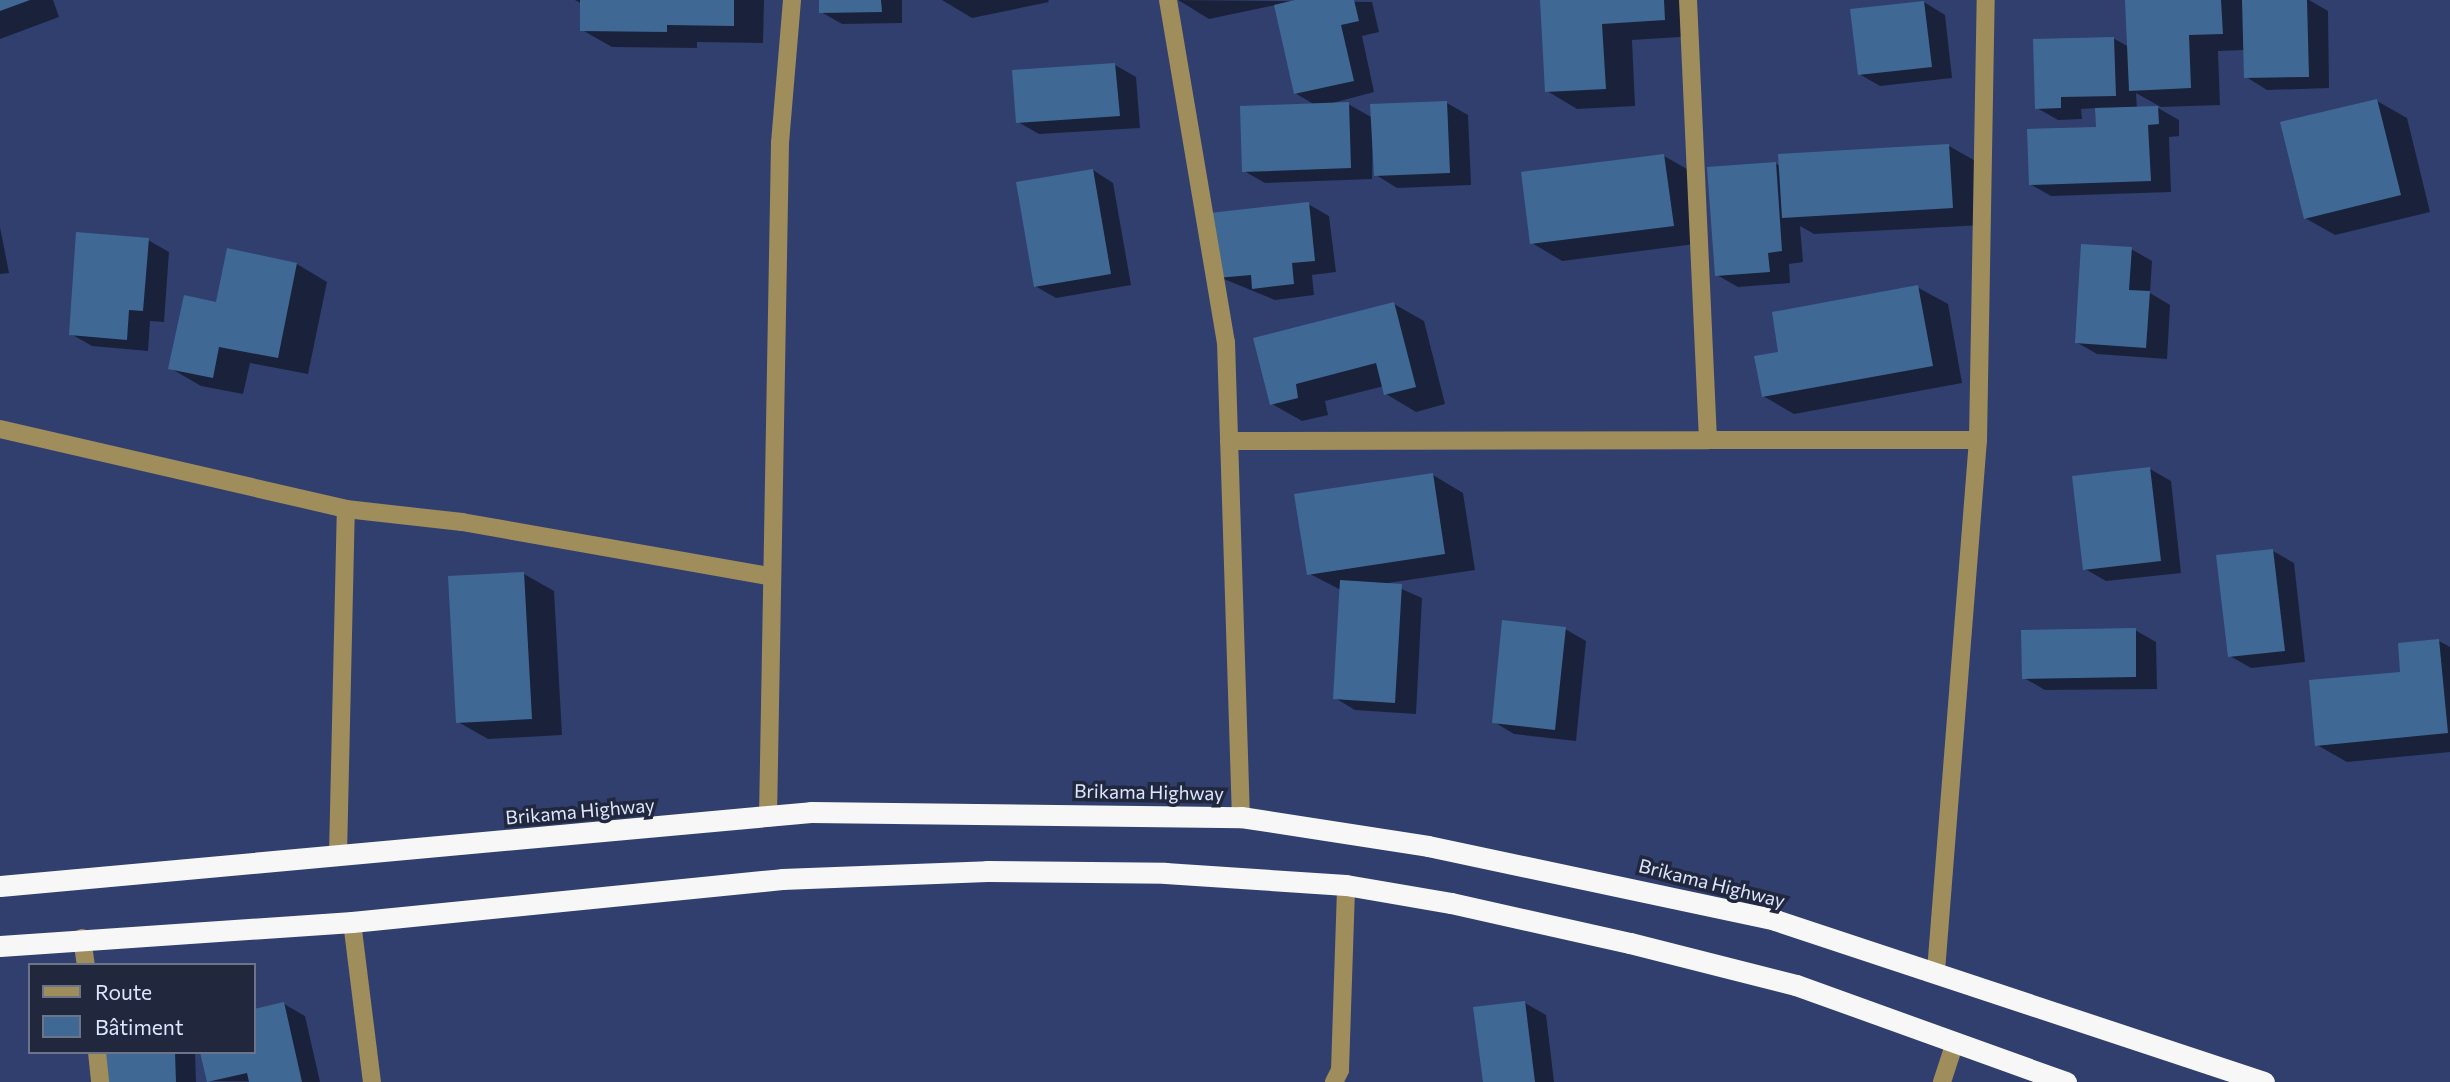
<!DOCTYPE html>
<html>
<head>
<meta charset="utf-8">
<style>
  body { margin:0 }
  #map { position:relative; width:2450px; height:1082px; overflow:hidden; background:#313f6e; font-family:Commissioner,sans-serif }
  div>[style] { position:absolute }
  .shadow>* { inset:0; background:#0007 }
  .building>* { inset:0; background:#3f6994 }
  .minor>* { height:18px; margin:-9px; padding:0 9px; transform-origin:9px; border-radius:9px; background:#a08d5c }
  .highway>* { height:21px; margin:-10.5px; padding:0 10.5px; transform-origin:10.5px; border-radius:10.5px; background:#f7f7f7 }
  span { translate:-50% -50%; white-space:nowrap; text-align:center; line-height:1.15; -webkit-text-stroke:7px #21283e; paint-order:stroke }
  .street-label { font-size:19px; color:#dde6fd }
  .legend { position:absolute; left:28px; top:963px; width:228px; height:91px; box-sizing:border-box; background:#21283e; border:2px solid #6c748a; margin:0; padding:9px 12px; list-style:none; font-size:21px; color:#dde6fd }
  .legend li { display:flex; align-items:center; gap:14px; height:35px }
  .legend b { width:35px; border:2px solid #6c748a }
</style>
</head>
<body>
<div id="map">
  <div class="shadow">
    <i style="clip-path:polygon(0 0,53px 0,59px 17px,0 39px)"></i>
    <i style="clip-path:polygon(575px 0,764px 0,763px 43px,697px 42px,697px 48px,612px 47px,582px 30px,582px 4px)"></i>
    <i style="clip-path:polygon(821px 0,902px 0,902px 23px,842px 24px,821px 12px)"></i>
    <i style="clip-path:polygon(942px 0,1048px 0,1049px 2px,972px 18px)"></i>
    <i style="clip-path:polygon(1178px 0,1372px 2px,1379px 32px,1362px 36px,1374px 92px,1329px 104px,1348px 104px,1373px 118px,1447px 103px,1468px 115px,1471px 185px,1397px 188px,1376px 175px,1373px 125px,1372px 179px,1265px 183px,1244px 171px,1315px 105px,1295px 93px,1276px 5px,1209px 19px)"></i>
    <i style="clip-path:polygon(1542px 0,1693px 0,1695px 36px,1632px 40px,1635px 106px,1577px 109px,1547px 91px)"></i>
    <i style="clip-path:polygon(2127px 0,2309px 0,2328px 11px,2329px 88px,2267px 90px,2246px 77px,2245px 50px,2218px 51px,2220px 105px,2161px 107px,2136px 93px,2137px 109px,2158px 108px,2179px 120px,2179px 136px,2169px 137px,2171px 192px,2051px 196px,2030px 184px,2097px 128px,2097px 108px,2081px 109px,2082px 119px,2058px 120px,2037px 108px,2113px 38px,2129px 47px)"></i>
    <i style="clip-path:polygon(1924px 2px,1945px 15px,1952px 78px,1880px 86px,1859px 74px)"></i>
    <i style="clip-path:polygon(1115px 65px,1136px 77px,1140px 128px,1039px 134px,1018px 122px)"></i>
    <i style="clip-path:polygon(2377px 101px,2407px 118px,2430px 212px,2335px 235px,2305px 218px)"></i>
    <i style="clip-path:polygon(1949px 146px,1979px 163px,1983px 225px,1814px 234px,1800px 226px,1803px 262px,1789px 264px,1790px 283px,1738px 287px,1717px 275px,1775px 163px,1780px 166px)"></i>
    <i style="clip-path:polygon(1664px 156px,1694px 173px,1703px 243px,1562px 261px,1532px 243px)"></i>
    <i style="clip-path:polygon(1093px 170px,1113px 183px,1131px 285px,1056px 298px,1035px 286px)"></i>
    <i style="clip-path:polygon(1308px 204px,1329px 216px,1336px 272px,1312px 275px,1314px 295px,1275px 300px,1219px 277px)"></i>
    <i style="clip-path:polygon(0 227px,9px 273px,0 274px)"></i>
    <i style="clip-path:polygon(148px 240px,169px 252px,164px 322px,150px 321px,148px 351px,92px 346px,71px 334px)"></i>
    <i style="clip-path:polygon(2131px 249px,2152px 261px,2150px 293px,2170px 305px,2167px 359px,2097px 354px,2076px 342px)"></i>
    <i style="clip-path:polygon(297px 264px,327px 282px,308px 374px,250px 363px,243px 394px,201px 386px,170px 368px,217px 304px)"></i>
    <i style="clip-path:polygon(1917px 287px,1948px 304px,1962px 383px,1794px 414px,1763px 396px,1780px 353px)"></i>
    <i style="clip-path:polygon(1394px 304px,1424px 321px,1445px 404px,1416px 412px,1386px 394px,1384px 386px,1325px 401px,1328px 415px,1302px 421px,1272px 404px)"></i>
    <i style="clip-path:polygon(2150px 469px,2171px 481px,2181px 573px,2106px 581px,2085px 569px)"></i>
    <i style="clip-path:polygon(1433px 475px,1463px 493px,1475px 570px,1388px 583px,1422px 598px,1416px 714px,1355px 710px,1335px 698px,1341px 590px,1308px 573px)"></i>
    <i style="clip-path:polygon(2273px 551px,2294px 563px,2305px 662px,2251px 668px,2230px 656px)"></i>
    <i style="clip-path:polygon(524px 574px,554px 591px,562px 735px,488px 739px,458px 722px)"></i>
    <i style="clip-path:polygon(1565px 629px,1586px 641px,1576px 741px,1514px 734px,1494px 722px)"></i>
    <i style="clip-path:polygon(2135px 630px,2156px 642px,2157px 689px,2045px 690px,2024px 678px)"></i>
    <i style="clip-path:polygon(2439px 641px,2450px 647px,2450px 752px,2347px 762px,2317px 745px)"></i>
    <i style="clip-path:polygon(1525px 1003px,1546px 1015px,1554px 1082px,1485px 1082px)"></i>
    <i style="clip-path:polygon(284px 1004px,305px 1016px,320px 1082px,208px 1081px,254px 1052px,254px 1011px)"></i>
    <i style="clip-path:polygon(104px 1052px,195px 1052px,196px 1082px,105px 1082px)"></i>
  </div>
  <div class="building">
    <i style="clip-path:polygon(0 0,30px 0,0 11px)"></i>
    <i style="clip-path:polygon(580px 0,734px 0,734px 26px,667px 25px,667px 32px,580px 31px)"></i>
    <i style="clip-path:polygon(819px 0,881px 0,882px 12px,819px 13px)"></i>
    <i style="clip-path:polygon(1295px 0,1354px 0,1359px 21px,1341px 25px,1354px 81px,1294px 94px,1274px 5px)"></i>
    <i style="clip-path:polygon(1540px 0,1664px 0,1665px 20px,1602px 24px,1606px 89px,1545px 92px)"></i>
    <i style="clip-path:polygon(2125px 0,2221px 0,2223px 34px,2189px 35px,2191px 88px,2129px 91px)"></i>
    <i style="clip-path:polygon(2242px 0,2307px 0,2309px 77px,2244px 78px)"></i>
    <i style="clip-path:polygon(1924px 1px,1932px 67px,1858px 75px,1850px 9px)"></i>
    <i style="clip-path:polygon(2114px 37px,2116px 96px,2061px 97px,2061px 108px,2035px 109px,2033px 39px)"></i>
    <i style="clip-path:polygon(1115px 63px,1120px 116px,1016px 123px,1012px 70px)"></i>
    <i style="clip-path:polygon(2377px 99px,2401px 195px,2304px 219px,2280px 122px)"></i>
    <i style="clip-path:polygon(1447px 101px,1450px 173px,1374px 176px,1370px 104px)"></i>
    <i style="clip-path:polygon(1349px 102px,1351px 168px,1242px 172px,1240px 106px)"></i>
    <i style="clip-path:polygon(2158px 106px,2159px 124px,2148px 125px,2151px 181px,2029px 185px,2027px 129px,2096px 127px,2095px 108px)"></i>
    <i style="clip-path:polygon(1949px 144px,1953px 208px,1782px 218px,1778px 154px)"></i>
    <i style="clip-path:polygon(1664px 154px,1674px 226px,1530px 244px,1521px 172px)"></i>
    <i style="clip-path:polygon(1776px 162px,1782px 251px,1768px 253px,1770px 272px,1715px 276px,1707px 167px)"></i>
    <i style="clip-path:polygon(1093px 169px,1111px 274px,1034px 287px,1016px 182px)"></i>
    <i style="clip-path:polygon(1309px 202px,1315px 261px,1292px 263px,1294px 284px,1252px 289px,1251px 275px,1217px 278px,1210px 213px)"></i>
    <i style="clip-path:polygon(76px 232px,149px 238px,143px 311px,129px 310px,127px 340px,69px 335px)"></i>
    <i style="clip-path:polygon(2081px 244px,2132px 247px,2129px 290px,2150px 291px,2146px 348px,2075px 343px)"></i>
    <i style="clip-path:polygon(227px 248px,297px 263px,278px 358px,219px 347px,213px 378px,168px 369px,184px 295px,216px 302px)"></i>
    <i style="clip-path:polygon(1918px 285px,1933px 366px,1762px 397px,1754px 356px,1778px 352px,1772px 312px)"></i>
    <i style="clip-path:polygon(1394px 302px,1416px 387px,1384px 395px,1376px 363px,1296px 384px,1298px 398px,1270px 405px,1253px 338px)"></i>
    <i style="clip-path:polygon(2150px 467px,2161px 561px,2083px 570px,2072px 476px)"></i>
    <i style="clip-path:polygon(1433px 473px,1445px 554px,1307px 575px,1294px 494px)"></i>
    <i style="clip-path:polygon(2273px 549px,2285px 651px,2228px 657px,2216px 555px)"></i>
    <i style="clip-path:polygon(524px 572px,532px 719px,456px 723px,448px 576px)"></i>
    <i style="clip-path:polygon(1340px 580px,1402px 584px,1395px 703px,1333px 699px)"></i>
    <i style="clip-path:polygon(1502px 620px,1566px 627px,1555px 730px,1492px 723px)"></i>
    <i style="clip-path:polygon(2136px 628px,2136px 677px,2022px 679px,2021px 630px)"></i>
    <i style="clip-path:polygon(2439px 639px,2448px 733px,2315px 746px,2309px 680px,2400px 672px,2398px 643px)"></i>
    <i style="clip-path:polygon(1525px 1001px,1535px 1082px,1483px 1082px,1473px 1007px)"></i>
    <i style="clip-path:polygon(284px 1002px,302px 1082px,249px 1082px,247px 1073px,207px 1082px,200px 1052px,254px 1052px,254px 1009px)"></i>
    <i style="clip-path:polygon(102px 1052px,175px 1052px,176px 1082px,103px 1082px)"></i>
  </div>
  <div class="minor">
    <i style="left:1168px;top:0;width:347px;rotate:80.4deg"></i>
    <i style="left:1226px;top:342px;width:475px;rotate:88.2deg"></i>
    <i style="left:0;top:429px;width:355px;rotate:13deg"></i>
    <i style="left:346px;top:509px;width:117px;rotate:6.4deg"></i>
    <i style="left:462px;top:522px;width:312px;rotate:10deg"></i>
    <i style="left:1708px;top:440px;width:270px"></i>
    <i style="left:1229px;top:441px;width:479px;rotate:-0.1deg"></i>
    <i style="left:1708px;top:440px;width:440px;rotate:-92.6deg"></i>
    <i style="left:768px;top:818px;width:675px;rotate:-88.98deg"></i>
    <i style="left:780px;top:143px;width:144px;rotate:-85.2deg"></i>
    <i style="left:338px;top:855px;width:346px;rotate:-88.7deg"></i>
    <i style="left:352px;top:922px;width:161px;rotate:82.9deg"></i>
    <i style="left:82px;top:938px;width:27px;rotate:82deg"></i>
    <i style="left:1936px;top:971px;width:533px;rotate:-85.48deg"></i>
    <i style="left:1978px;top:440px;width:440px;rotate:-89deg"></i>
    <i style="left:97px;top:1052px;width:30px;rotate:84deg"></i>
    <i style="left:1334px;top:1082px;width:13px;rotate:-63deg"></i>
    <i style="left:1340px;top:1070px;width:185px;rotate:-88.1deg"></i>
    <i style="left:1942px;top:1082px;width:39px;rotate:-72deg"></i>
  </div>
  <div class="highway">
    <i style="left:0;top:886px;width:814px;rotate:-5.21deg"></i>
    <i style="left:811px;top:812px;width:430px;rotate:0.7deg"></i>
    <i style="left:1241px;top:817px;width:189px;rotate:8.8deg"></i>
    <i style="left:1428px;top:846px;width:355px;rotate:12deg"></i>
    <i style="left:1775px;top:920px;width:515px;rotate:18.33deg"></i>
    <i style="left:0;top:946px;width:353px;rotate:-3.9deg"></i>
    <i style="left:352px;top:922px;width:432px;rotate:-5.7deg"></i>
    <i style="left:782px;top:879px;width:205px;rotate:-2.2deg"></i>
    <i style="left:987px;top:871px;width:178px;rotate:0.6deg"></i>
    <i style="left:1165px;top:873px;width:181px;rotate:3.8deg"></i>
    <i style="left:1346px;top:885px;width:107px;rotate:9.7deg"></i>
    <i style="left:1451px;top:903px;width:183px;rotate:12.6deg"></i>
    <i style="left:1630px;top:943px;width:171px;rotate:14.2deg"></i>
    <i style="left:1796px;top:985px;width:287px;rotate:19.8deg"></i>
  </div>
  <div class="street-label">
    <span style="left:1149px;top:792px;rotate:1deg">Brikama Highway</span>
    <span style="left:580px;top:811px;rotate:-5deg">Brikama Highway</span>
    <span style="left:1712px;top:883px;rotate:14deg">Brikama Highway</span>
  </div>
  <ul class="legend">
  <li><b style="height:9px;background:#a08d5c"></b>Route</li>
  <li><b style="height:19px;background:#3f6994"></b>Bâtiment</li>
  </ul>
</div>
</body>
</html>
